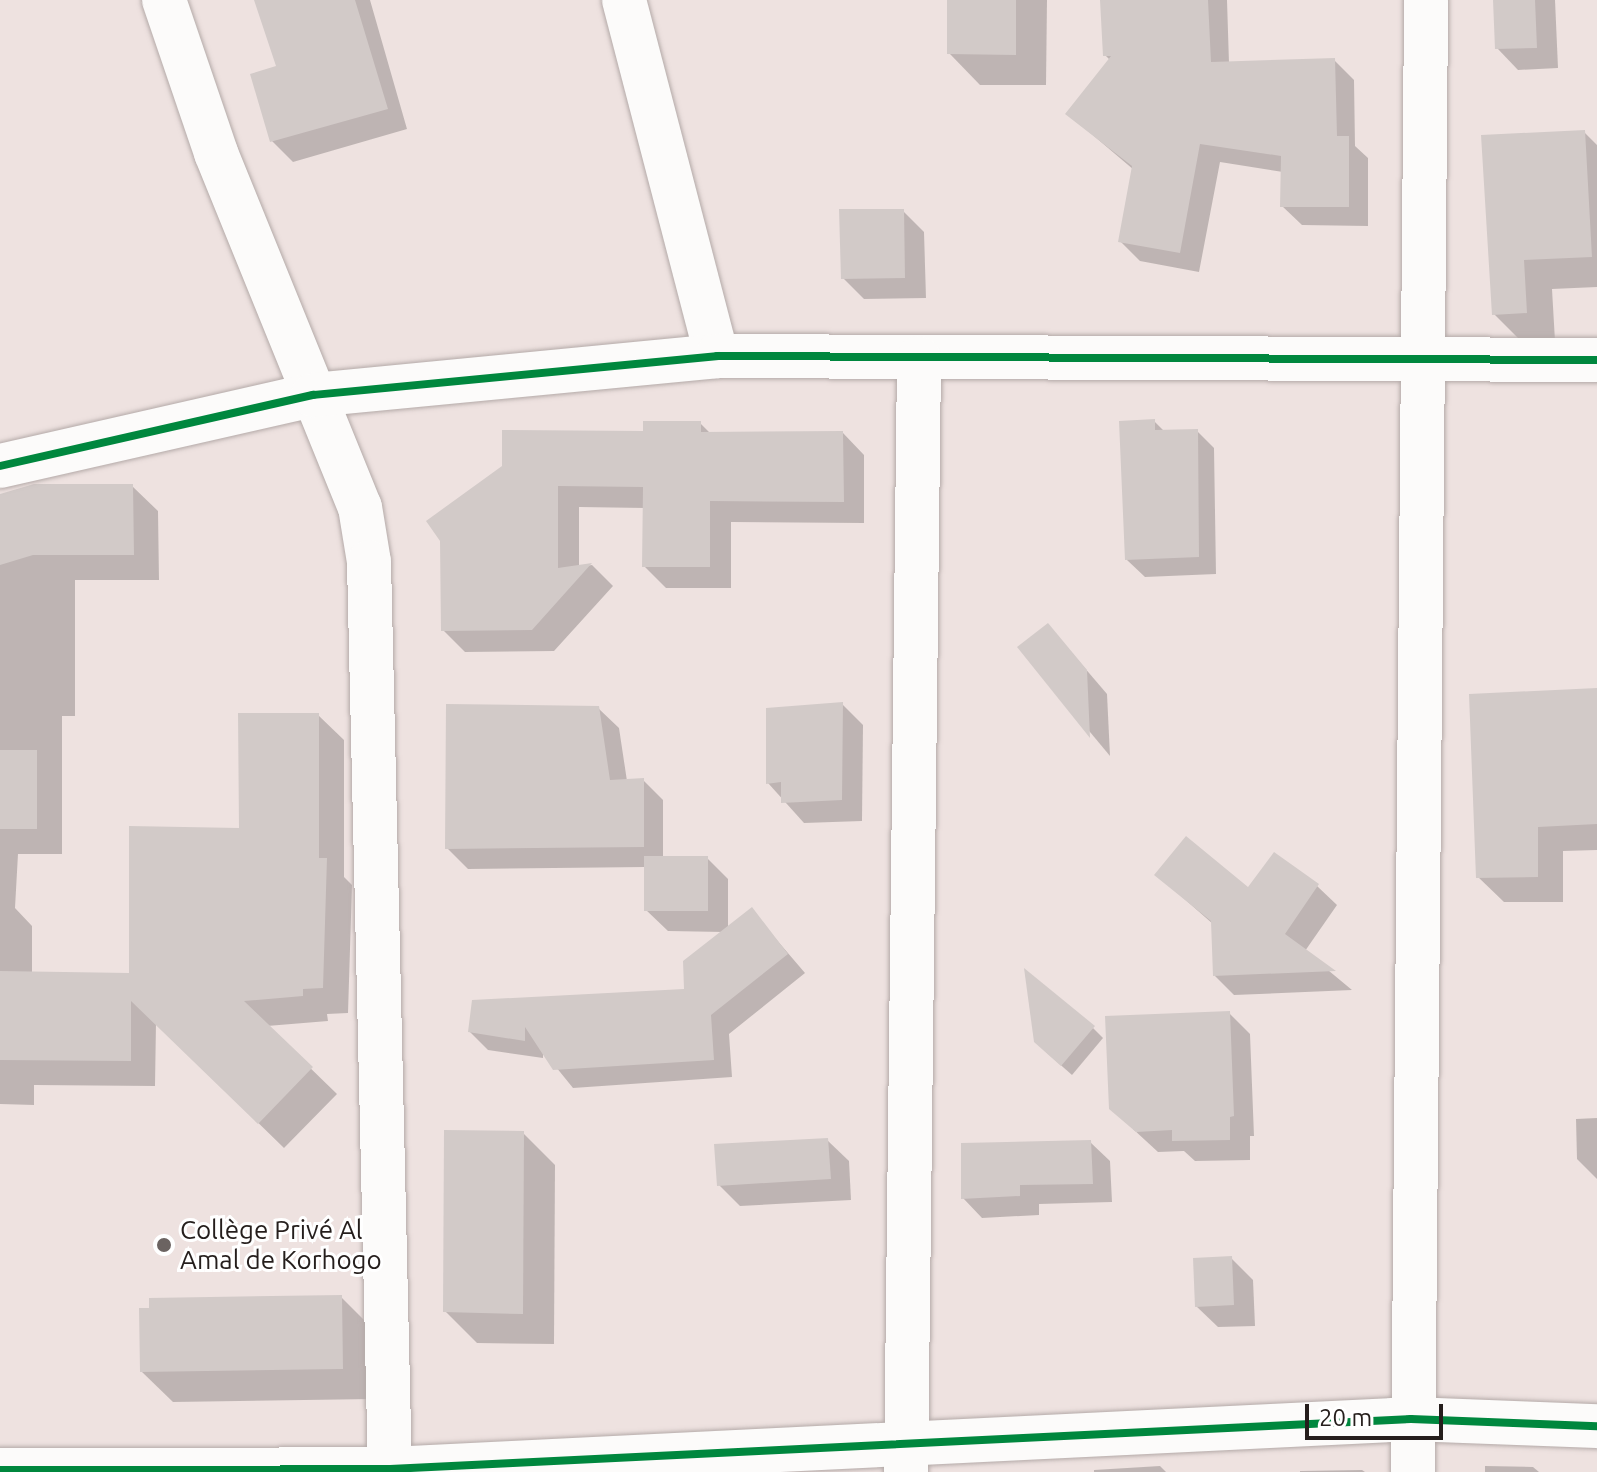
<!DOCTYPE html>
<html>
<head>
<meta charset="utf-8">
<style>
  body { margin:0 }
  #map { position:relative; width:1597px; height:1472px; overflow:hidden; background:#eee2e0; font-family:Ubuntu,sans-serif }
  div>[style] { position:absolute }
  .shadow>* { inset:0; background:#0003 }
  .building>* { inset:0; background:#d2cac8 }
  .roads { filter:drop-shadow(0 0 2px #b4aaa8) drop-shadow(0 0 2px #b4aaa8) }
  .minor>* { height:44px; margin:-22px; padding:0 22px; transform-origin:22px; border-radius:22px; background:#fcfbfa }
  .cycleway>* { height:8px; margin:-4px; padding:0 4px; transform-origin:4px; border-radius:4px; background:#00873e }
  .dots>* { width:22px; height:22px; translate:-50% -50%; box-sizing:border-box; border:4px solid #fff; border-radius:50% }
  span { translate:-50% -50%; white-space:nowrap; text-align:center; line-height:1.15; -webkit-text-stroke:6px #fff; paint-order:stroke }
  .poi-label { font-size:26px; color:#251e1c }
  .left { translate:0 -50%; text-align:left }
  .scale { position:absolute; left:1305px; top:1404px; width:138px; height:36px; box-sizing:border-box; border:4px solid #251e1c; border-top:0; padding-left:10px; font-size:24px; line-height:28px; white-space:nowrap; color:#251e1c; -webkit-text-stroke:6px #fff; paint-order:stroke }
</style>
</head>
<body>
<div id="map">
  <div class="shadow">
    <i style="clip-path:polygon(256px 0,370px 0,407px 129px,293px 162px,272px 141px,279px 67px)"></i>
    <i style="clip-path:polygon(949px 0,1047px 0,1046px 85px,980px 85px,949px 53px)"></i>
    <i style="clip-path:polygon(1103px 0,1227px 0,1229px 63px,1334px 60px,1354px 80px,1355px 146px,1368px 158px,1368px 226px,1302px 225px,1282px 206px,1283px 172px,1220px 162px,1199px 272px,1140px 261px,1120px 241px,1134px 170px,1068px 114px,1110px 60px,1105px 55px)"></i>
    <i style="clip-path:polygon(1495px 0,1555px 0,1558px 68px,1518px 70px,1497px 48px)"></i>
    <i style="clip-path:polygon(1584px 132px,1597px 145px,1597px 287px,1552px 289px,1555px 341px,1523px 343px,1494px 314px)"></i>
    <i style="clip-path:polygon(903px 211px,924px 232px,926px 298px,864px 299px,843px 278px)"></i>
    <i style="clip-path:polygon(1154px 421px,1165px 432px,1197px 431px,1214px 448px,1216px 574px,1145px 577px,1127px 560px)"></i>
    <i style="clip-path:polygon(700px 423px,711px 434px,843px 433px,864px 455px,864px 523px,731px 522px,731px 588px,666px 588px,644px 566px,645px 508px,579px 507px,579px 567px,592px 565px,613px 586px,554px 651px,465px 652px,443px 630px,442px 540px,645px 433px)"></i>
    <i style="clip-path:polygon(132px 486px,158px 511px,159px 580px,75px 580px,75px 716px,62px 716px,62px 854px,18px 854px,15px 908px,32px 926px,32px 974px,131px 975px,241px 830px,318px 715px,344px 740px,344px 877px,352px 885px,348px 1013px,327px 1014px,328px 1021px,267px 1026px,337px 1094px,284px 1148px,156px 1023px,155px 1086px,34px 1085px,34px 1105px,0 1104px,0 496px)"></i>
    <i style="clip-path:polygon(1048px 625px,1107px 694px,1110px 756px,1020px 648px)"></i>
    <i style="clip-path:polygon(1597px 690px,1597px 850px,1563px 851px,1563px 902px,1504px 902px,1478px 877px)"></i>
    <i style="clip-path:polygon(842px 704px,863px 725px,862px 821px,804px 823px,768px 783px)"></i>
    <i style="clip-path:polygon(598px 708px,619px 728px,627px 781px,643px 780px,663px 800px,663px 858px,707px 858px,728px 879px,728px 928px,751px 910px,805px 973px,729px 1034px,732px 1077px,573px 1088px,543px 1051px,543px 1058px,488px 1050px,470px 1032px,686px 991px,724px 932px,668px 931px,646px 910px,646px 867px,468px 869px,447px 848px)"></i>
    <i style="clip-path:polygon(1157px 875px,1249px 890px,1317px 886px,1337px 905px,1305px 951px,1352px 990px,1234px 995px,1215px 976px,1213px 924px)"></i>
    <i style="clip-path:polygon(1229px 1013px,1250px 1034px,1254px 1136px,1250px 1136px,1250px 1160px,1195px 1161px,1184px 1151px,1158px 1152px,1133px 1129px)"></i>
    <i style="clip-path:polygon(1093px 1028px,1103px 1038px,1072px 1075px,1046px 1052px)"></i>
    <i style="clip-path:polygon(1597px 1118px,1597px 1179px,1577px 1159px,1576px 1119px)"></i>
    <i style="clip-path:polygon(523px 1133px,555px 1165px,554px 1344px,477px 1343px,445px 1311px)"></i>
    <i style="clip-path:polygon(827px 1140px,849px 1161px,851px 1200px,740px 1206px,719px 1185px)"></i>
    <i style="clip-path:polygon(1090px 1142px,1110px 1161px,1112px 1202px,1039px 1204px,1039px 1215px,982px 1218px,963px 1198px)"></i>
    <i style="clip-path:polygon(1231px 1258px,1253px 1280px,1255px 1326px,1218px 1327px,1196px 1306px)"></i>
    <i style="clip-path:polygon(341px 1297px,372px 1328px,373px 1399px,173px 1402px,142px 1372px)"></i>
    <i style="clip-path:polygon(1160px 1466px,1166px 1472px,1094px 1472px,1094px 1470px)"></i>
    <i style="clip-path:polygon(1485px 1466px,1533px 1467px,1539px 1472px,1485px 1472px)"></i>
    <i style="clip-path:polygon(1362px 1470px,1365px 1472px,1300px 1472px,1300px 1471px)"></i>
  </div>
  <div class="building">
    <i style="clip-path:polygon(254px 0,355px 0,388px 109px,270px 142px,250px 74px,276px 66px)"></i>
    <i style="clip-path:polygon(947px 0,1016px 0,1016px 55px,947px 54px)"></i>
    <i style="clip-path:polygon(1100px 0,1208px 0,1211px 62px,1335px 58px,1337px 136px,1349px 136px,1349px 207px,1280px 207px,1281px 156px,1200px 144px,1180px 253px,1118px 242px,1132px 166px,1065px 114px,1111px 56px,1103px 56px)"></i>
    <i style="clip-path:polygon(1493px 0,1535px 0,1537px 48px,1495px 49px)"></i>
    <i style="clip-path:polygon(1585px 130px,1592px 257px,1524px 260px,1527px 313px,1492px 315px,1481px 135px)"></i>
    <i style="clip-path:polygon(839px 209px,904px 209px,905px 278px,841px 279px)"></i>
    <i style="clip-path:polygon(1155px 419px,1155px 430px,1198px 429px,1199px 557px,1125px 560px,1119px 421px)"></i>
    <i style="clip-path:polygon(643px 421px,701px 421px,701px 432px,843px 431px,844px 502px,710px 501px,710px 567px,642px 567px,643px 487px,558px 486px,558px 568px,592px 563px,532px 630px,441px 631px,440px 541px,426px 521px,502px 466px,502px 430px,643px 431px)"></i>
    <i style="clip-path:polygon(34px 484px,133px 484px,134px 555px,33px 555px,0 565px,0 494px)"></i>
    <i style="clip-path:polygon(1048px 623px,1087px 670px,1090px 738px,1017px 647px)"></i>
    <i style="clip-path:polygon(1597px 688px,1597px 824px,1538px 827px,1538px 877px,1476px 878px,1469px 694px)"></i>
    <i style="clip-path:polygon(843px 702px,842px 800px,781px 803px,781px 782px,766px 784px,766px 708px)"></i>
    <i style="clip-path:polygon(446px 704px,599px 706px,610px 780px,644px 778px,644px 847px,445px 849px)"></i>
    <i style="clip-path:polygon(238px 713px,319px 713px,319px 858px,327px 858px,323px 988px,303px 989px,303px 996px,244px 1001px,313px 1067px,258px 1124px,131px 1001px,131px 1061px,0 1060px,0 971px,129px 973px,129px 826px,239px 828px)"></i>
    <i style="clip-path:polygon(0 750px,37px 750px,37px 829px,0 829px)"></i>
    <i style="clip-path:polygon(1186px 836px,1248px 887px,1274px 852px,1319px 884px,1285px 934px,1336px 971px,1213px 976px,1211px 921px,1154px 875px)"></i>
    <i style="clip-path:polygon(644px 856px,708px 856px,708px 911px,644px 911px)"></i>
    <i style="clip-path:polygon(752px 907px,788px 954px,711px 1015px,714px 1060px,553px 1070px,525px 1027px,525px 1041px,468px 1032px,472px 1000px,684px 989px,683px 961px)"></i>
    <i style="clip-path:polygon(1024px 968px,1095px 1026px,1061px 1066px,1034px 1042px)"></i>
    <i style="clip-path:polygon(1230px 1011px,1234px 1116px,1230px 1117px,1230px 1140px,1172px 1141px,1172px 1130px,1136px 1132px,1109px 1109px,1105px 1016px)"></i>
    <i style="clip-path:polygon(444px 1130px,524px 1131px,523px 1314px,443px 1312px)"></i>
    <i style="clip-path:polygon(828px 1138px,831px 1179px,717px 1186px,714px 1144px)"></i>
    <i style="clip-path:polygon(1091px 1140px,1093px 1184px,1020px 1185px,1020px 1196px,961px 1199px,961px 1143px)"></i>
    <i style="clip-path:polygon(1232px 1256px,1234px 1305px,1195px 1307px,1193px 1258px)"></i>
    <i style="clip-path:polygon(342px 1295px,343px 1369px,140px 1372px,139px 1308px,149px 1308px,149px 1298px)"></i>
  </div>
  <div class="roads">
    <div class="minor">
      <i style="left:164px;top:0;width:162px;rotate:71.2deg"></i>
      <i style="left:216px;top:153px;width:382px;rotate:67.9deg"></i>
      <i style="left:360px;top:507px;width:56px;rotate:80.7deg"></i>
      <i style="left:369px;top:562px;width:910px;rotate:88.68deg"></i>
      <i style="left:624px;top:0;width:368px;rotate:75.4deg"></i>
      <i style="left:0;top:466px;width:321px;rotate:-12.8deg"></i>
      <i style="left:313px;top:395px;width:406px;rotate:-5.5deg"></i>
      <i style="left:717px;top:356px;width:880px;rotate:0.26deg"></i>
      <i style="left:0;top:1470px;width:390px;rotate:-0.1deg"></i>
      <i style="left:390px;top:1469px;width:1022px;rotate:-2.8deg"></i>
      <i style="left:1411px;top:1419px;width:186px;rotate:2.2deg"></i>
      <i style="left:906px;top:1472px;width:1114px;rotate:-89.33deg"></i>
      <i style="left:1413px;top:1472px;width:1472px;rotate:-89.49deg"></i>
    </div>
  </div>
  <div class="cycleway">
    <i style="left:0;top:466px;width:321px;rotate:-12.8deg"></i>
    <i style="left:313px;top:395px;width:406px;rotate:-5.5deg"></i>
    <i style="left:717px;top:356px;width:880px;rotate:0.26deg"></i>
    <i style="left:0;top:1470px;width:390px;rotate:-0.1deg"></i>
    <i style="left:390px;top:1469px;width:1022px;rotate:-2.8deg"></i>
    <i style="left:1411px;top:1419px;width:186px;rotate:2.2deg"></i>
  </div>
  <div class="dots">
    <i style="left:164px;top:1245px;background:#6b6361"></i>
  </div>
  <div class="poi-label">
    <span class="left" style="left:180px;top:1245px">Collège Privé Al<br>Amal de Korhogo</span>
  </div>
  <div class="scale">20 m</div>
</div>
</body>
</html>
